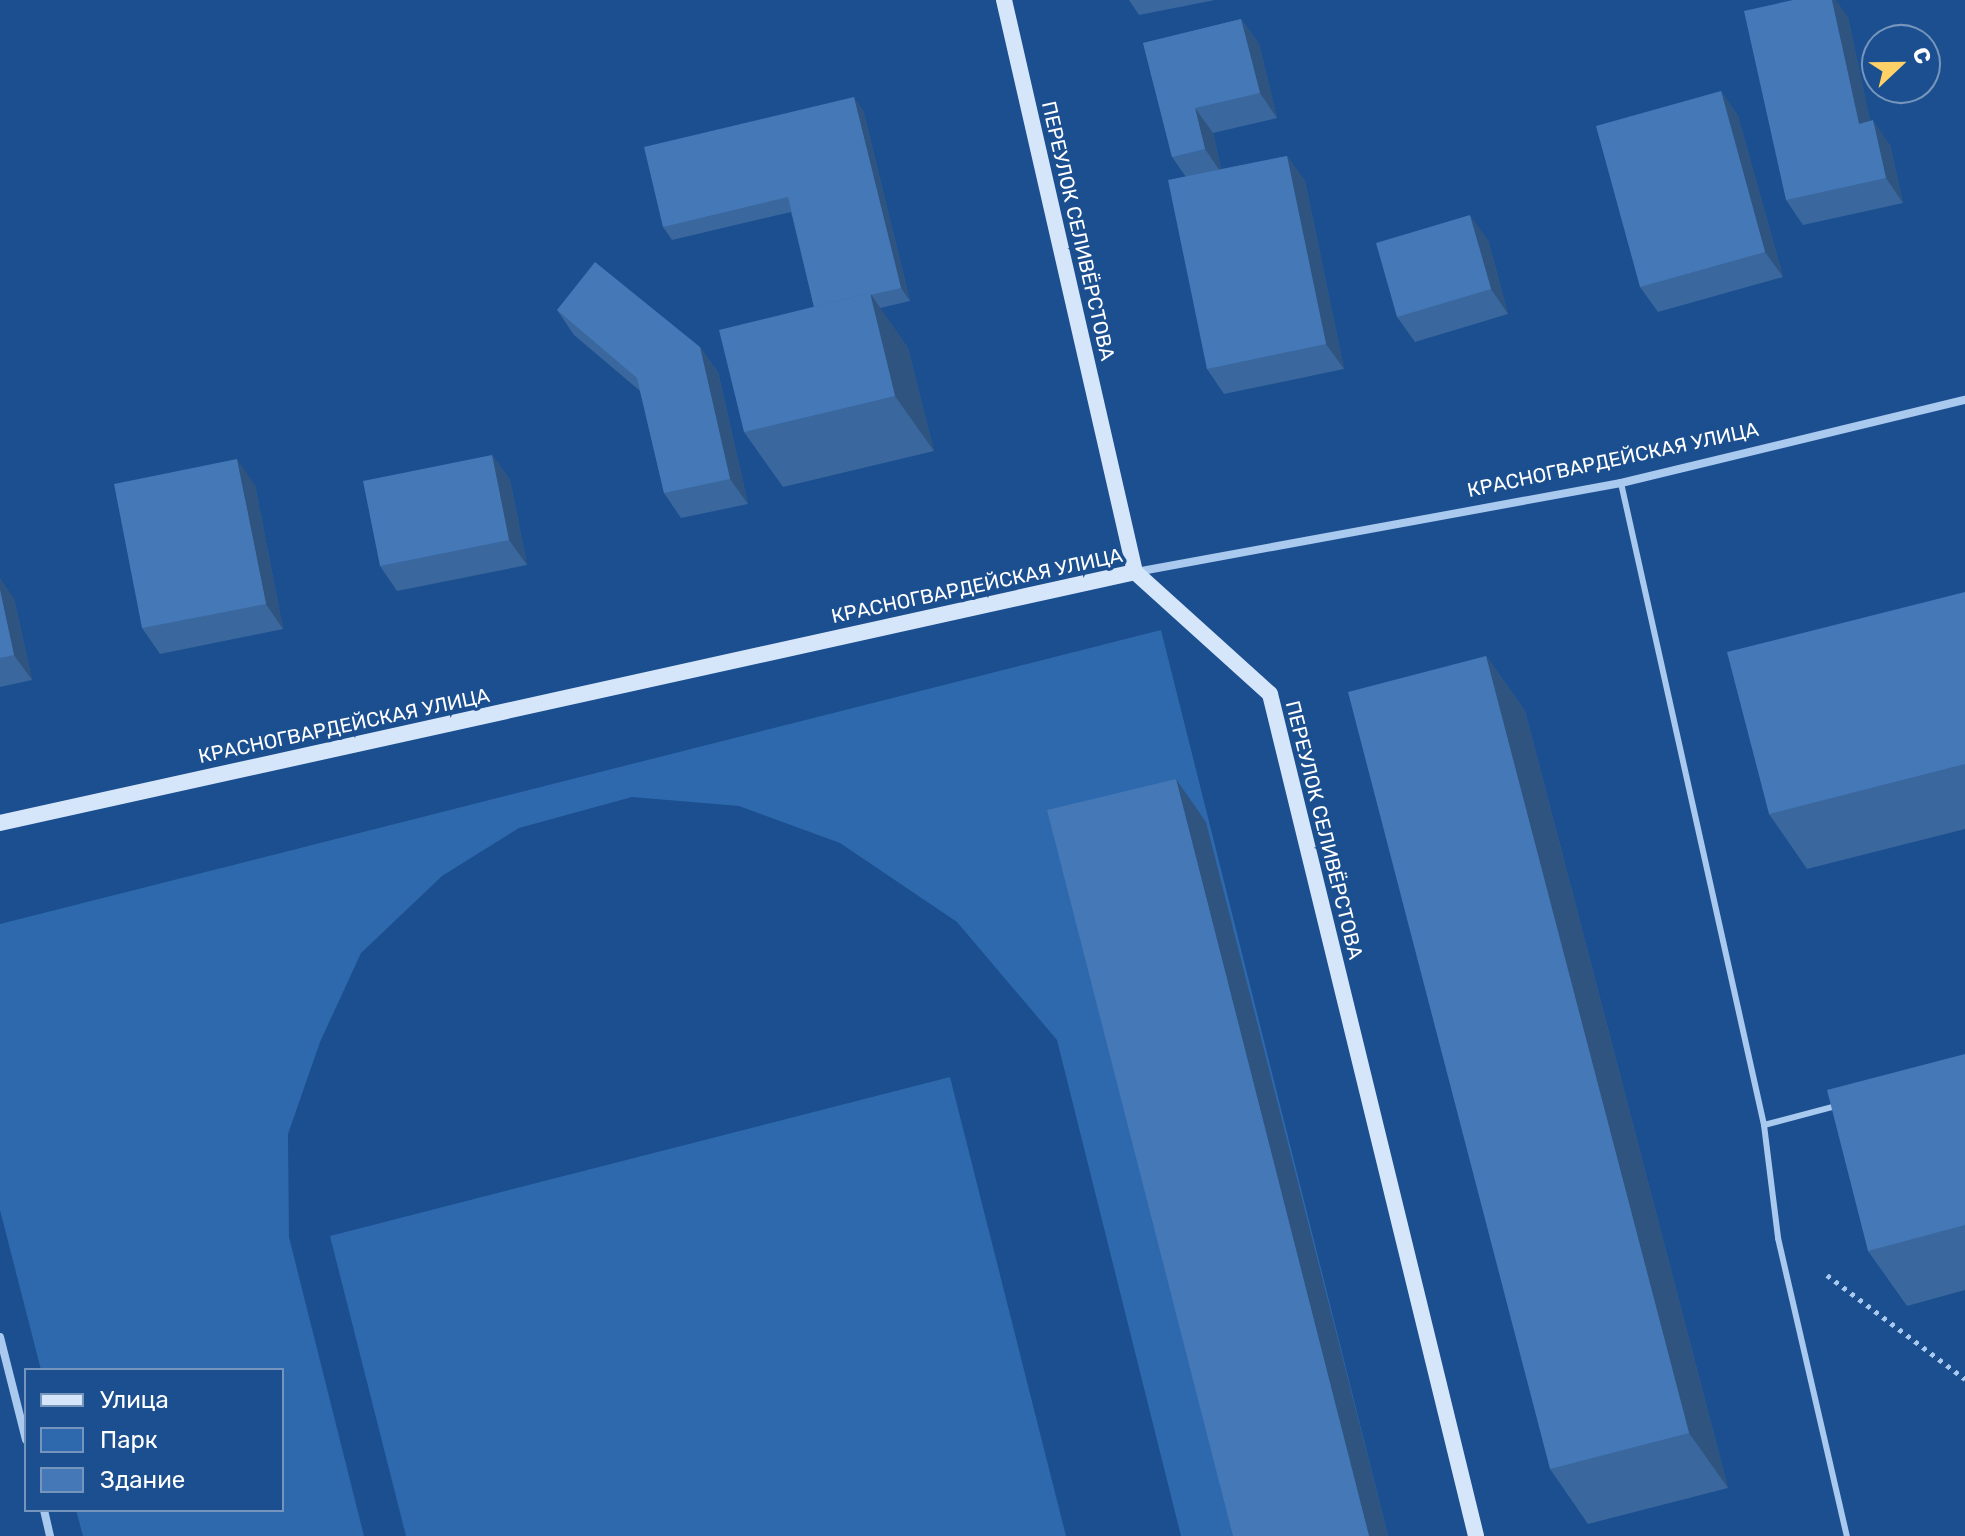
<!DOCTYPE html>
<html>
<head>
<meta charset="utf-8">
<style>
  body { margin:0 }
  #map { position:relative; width:1965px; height:1536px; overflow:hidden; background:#1b4f8f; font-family:Rubik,sans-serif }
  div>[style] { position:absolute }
  .green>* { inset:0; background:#2e69ad }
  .path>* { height:5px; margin-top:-2.5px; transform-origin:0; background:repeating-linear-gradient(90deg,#a9c9ee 0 4px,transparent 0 10px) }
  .lane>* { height:6px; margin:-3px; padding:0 3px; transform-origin:3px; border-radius:3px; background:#a9c9ee }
  .street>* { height:8px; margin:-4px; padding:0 4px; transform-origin:4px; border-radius:4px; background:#a9c9ee }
  .secondary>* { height:16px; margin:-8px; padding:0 8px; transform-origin:8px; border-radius:8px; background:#d6e6fa }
  .wall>* { inset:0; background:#3a679d }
  .shaded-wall>* { inset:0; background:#305480 }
  .building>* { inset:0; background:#4478b7 }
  span { translate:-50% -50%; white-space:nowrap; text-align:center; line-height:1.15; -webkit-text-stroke:7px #1b4f8f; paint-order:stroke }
  .street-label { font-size:20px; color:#fff }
  .legend { position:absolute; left:24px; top:1368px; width:260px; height:144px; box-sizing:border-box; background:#1b4f8f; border:2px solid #7695bc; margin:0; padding:10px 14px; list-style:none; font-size:24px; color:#fff }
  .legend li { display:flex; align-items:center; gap:16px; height:40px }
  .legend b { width:40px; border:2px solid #7695bc }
  .north { position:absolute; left:1861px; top:24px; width:80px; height:80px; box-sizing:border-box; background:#1b4f8f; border:2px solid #7695bc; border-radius:50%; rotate:68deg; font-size:22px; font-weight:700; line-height:32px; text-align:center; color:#fff }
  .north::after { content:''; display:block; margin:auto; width:28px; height:36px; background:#ffd166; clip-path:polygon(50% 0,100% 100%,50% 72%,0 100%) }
</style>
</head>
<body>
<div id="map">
  <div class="green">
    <i style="clip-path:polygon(1161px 630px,1388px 1536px,1181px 1536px,1057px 1040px,957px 922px,840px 843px,739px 806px,632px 797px,519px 828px,442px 876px,361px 953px,320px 1042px,288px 1134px,289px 1237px,364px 1536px,83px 1536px,76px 1510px,282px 1510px,282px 1370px,41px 1370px,0 1210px,0 924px)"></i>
    <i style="clip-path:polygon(950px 1077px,1066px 1536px,406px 1536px,330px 1236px)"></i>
  </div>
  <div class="path">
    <i style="left:1827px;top:1275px;width:173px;rotate:37deg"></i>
  </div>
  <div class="lane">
    <i style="left:1621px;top:483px;width:658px;rotate:77.44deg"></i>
    <i style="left:1764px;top:1125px;width:74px;rotate:-14.8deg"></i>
    <i style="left:1764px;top:1125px;width:114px;rotate:82.9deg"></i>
    <i style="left:1778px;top:1238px;width:306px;rotate:77deg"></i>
  </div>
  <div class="street">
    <i style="left:1136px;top:572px;width:493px;rotate:-10.4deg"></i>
    <i style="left:1621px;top:483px;width:354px;rotate:-13.6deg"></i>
    <i style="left:0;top:1337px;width:106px;rotate:75.8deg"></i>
    <i style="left:44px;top:1510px;width:27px;rotate:77deg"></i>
  </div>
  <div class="secondary">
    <i style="left:1004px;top:0;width:587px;rotate:77.1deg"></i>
    <i style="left:1135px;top:572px;width:182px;rotate:42.1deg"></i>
    <i style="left:1270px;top:694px;width:867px;rotate:76.25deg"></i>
    <i style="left:0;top:823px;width:1162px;rotate:-12.47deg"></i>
  </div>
  <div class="wall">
    <i style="clip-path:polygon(1129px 0,1215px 0,1139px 15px)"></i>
    <i style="clip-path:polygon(1848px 17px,1870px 121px,1890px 145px,1903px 203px,1803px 225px,1786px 200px)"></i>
    <i style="clip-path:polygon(1241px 19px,1259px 44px,1277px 118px,1213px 133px,1221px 169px,1287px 156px,1305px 181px,1344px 369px,1224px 394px,1207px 369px,1186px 177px,1172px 157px,1143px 43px)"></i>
    <i style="clip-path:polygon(1721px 91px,1738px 116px,1783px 277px,1658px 312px,1640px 287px)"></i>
    <i style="clip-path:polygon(863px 110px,910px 301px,880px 308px,908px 348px,934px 451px,783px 487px,744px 432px,814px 307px,791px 212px,672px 240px,663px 227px)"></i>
    <i style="clip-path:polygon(1488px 240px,1508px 314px,1415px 342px,1397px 317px)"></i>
    <i style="clip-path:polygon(557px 310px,700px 347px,718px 372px,748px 504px,681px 518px,664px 493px,640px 391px,574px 335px)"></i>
    <i style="clip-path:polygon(492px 455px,510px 480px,527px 565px,397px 591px,380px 566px)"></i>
    <i style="clip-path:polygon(255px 485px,283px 629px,160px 654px,142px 628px)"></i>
    <i style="clip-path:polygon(0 579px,14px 599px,32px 680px,0 687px)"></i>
    <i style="clip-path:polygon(1965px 592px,1965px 829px,1807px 869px,1769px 814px)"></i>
    <i style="clip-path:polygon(1486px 656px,1525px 711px,1728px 1488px,1588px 1524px,1550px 1469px)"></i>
    <i style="clip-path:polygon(1965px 1054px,1965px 1290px,1907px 1306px,1868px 1251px)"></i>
  </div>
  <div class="shaded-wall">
    <i style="clip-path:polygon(1832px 0,1836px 0,1848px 17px,1876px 149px,1859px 124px)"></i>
    <i style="clip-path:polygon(1241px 19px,1259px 44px,1277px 118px,1260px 93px)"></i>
    <i style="clip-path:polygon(1721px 91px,1738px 116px,1783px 277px,1765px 252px)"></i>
    <i style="clip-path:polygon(854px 97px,863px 110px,910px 301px,901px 288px)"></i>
    <i style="clip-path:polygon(1195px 108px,1213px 133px,1222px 174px,1205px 149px)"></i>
    <i style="clip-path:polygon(1873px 120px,1890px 145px,1903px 203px,1886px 178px)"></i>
    <i style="clip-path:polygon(1287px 156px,1305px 181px,1344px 369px,1326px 344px)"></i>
    <i style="clip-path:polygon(1470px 215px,1488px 240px,1508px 314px,1491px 289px)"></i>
    <i style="clip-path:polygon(870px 293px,908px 348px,934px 451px,895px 396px)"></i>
    <i style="clip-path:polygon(700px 347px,718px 372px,748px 504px,730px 479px)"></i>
    <i style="clip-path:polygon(492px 455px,510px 480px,527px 565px,509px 540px)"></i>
    <i style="clip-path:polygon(237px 459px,255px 485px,283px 629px,266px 604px)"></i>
    <i style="clip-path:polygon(0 579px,14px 599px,32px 680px,14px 655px,0 590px)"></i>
    <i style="clip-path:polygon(1486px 656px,1525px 711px,1728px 1488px,1689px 1433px)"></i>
    <i style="clip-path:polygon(1176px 779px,1206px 822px,1388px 1536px,1369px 1536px)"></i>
  </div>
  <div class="building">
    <i style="clip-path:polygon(1793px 0,1832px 0,1859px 124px,1873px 120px,1886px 178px,1786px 200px,1744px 11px)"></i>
    <i style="clip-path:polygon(1241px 19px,1260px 93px,1195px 108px,1205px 149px,1172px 157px,1143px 43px)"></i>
    <i style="clip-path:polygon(1721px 91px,1765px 252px,1640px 287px,1596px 126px)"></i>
    <i style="clip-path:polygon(854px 97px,901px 288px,870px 295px,870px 293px,814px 307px,788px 197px,663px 227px,644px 147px)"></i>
    <i style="clip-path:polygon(1287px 156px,1326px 344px,1207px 369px,1168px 180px)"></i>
    <i style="clip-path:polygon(1470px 215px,1491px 289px,1397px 317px,1376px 243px)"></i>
    <i style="clip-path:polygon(595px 262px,700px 347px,730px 479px,664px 493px,637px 378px,557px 310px)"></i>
    <i style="clip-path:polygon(870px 293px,895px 396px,744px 432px,719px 330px)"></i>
    <i style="clip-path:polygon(492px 455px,509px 540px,380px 566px,363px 481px)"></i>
    <i style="clip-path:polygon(237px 459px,266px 604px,142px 628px,114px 484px)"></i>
    <i style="clip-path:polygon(0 590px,14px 655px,0 658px)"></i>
    <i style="clip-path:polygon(1965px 592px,1965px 764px,1769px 814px,1727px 652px)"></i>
    <i style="clip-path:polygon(1486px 656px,1689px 1433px,1550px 1469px,1348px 692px)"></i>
    <i style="clip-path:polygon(1176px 779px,1369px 1536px,1233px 1536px,1047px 810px)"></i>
    <i style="clip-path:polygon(1965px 1054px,1965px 1225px,1868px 1251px,1827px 1090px)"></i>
  </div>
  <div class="street-label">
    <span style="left:1078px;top:231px;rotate:77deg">ПЕРЕУЛОК СЕЛИВЁРСТОВА</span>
    <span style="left:1613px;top:460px;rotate:-12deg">КРАСНОГВАРДЕЙСКАЯ УЛИЦА</span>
    <span style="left:977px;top:586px;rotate:-12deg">КРАСНОГВАРДЕЙСКАЯ УЛИЦА</span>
    <span style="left:344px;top:726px;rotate:-12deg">КРАСНОГВАРДЕЙСКАЯ УЛИЦА</span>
    <span style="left:1324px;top:830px;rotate:76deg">ПЕРЕУЛОК СЕЛИВЁРСТОВА</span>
  </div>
  <ul class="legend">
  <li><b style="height:10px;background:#d6e6fa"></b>Улица</li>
  <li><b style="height:22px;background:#2e69ad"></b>Парк</li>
  <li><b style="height:22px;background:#4478b7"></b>Здание</li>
  </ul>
  <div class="north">С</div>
</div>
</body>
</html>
